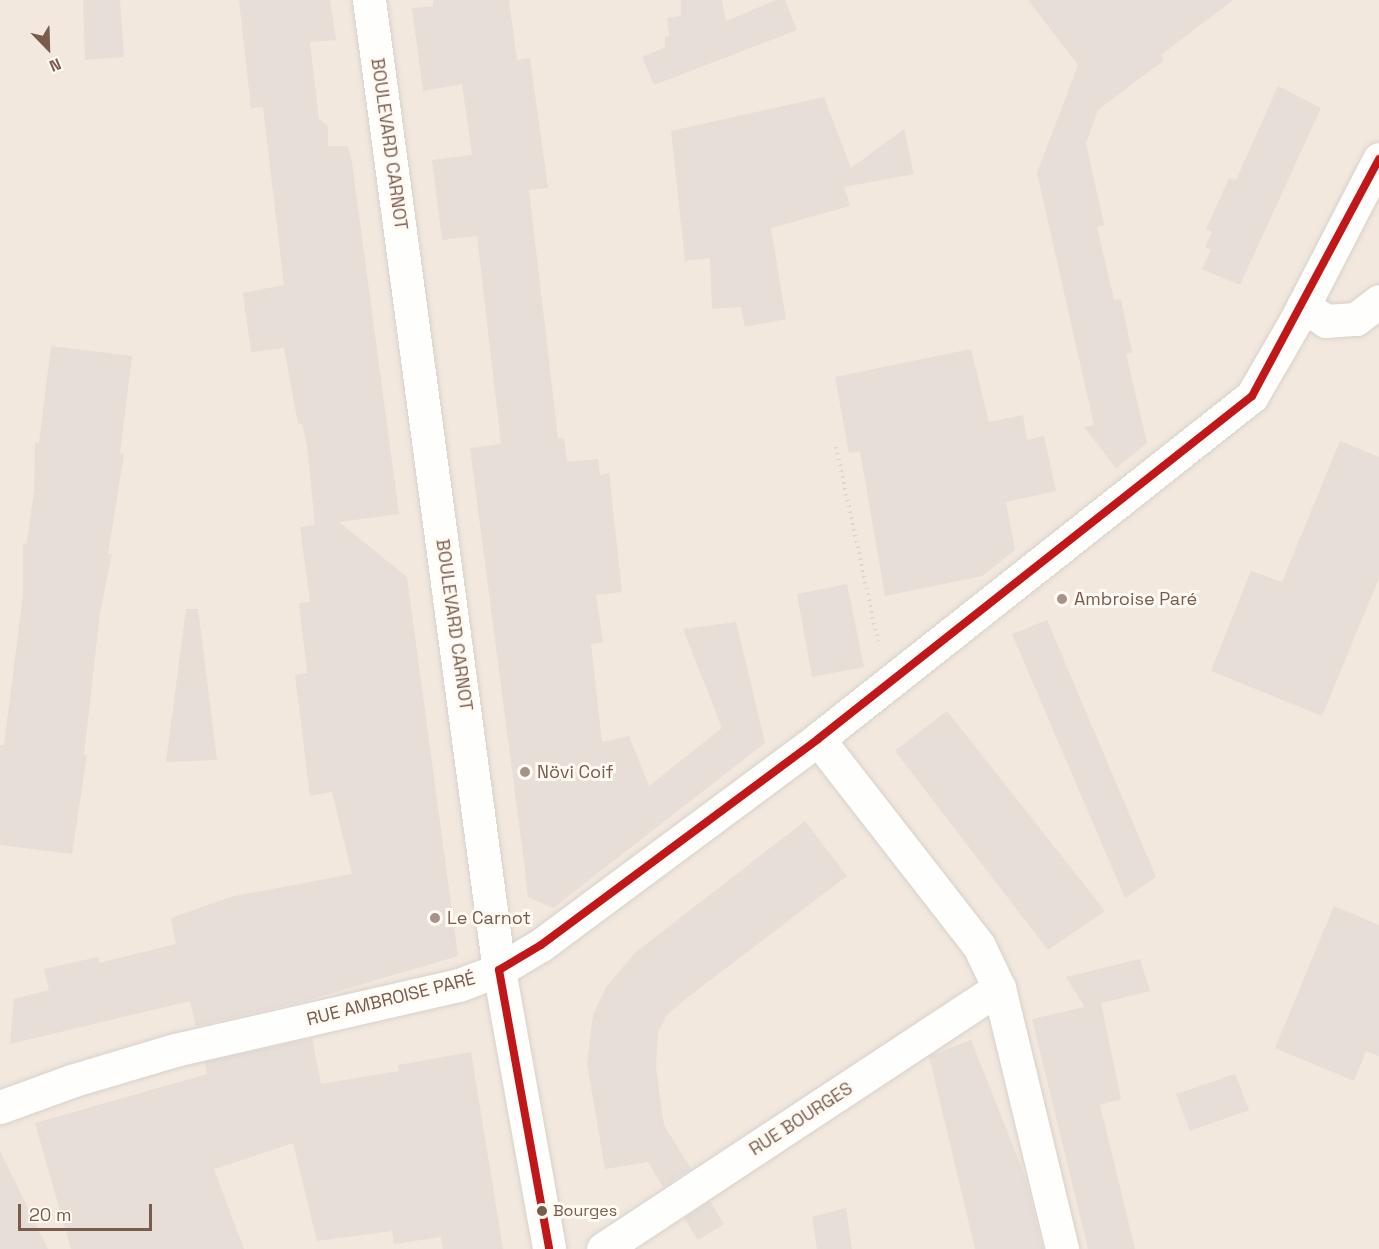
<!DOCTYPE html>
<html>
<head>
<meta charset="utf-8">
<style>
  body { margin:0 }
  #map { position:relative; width:1379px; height:1249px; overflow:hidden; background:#f9f5f0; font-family:"Space Grotesk",sans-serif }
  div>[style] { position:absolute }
  .residential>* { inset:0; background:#f2e8de }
  .building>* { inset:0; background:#e6ded7 }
  .path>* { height:4px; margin-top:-2px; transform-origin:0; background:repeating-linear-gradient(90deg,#dcd5d0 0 1.5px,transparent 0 6px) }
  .roads { filter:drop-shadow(0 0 2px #d7d1cb) drop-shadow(0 0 2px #d7d1cb) }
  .minor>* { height:33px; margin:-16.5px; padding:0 16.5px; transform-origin:16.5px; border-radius:16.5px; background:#fefefd }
  .bus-1>* { height:8px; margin:-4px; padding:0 4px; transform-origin:4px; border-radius:4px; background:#c11718 }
  .dots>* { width:16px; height:16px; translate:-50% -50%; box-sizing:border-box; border:3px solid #fffaf3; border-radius:50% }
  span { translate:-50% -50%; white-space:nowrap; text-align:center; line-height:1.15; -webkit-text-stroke:6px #fffaf3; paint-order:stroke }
  .bus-label { font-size:16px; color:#7a5c4d }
  .left { translate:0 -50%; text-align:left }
  .street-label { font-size:18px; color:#7a5c4d }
  .poi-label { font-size:18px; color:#7a5c4d }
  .north { position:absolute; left:18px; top:18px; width:60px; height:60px; -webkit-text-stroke:4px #fffaf3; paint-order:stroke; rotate:157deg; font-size:16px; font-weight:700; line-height:24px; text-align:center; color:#7a5c4d }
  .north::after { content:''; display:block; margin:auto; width:21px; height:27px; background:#7a5c4d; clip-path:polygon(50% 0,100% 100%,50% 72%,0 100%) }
  .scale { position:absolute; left:18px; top:1204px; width:134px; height:27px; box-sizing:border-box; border:3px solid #7a5c4d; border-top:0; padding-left:8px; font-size:18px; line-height:21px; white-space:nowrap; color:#7a5c4d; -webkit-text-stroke:4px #fffaf3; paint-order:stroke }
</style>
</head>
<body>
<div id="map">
  <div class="residential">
    <i style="clip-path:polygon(0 0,1379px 0,1379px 1249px,0 1249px)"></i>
  </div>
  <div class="building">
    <i style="clip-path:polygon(83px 0,120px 0,124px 57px,85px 60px)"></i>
    <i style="clip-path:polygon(239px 0,330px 0,336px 40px,310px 42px,319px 119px,328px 126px,328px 146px,348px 146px,352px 163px,399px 514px,339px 522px,407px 577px,458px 956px,305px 1001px,196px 1026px,190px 1001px,10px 1044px,14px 999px,49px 990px,44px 969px,98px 957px,99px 963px,176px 944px,171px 918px,230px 897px,352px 874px,332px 792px,310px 796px,295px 675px,307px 673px,299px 603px,310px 602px,300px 527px,315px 525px,307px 446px,302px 424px,298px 424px,284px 348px,251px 352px,243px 293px,284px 285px,263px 107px,251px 108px)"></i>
    <i style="clip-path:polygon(433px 0,509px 0,517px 60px,530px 58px,548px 188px,529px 190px,558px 438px,564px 438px,567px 462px,598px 459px,600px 475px,609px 473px,622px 592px,596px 595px,603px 642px,591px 644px,602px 742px,629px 736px,649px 786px,722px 728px,683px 629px,736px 622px,765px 743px,553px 908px,528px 897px,524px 862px,470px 448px,501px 444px,477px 236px,442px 240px,432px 160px,472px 155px,462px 84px,423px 91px,412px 8px,433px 6px)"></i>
    <i style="clip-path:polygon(681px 0,722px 0,726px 21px,776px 0,785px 0,797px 30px,654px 85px,642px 57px,665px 47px,665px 37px,669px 36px,667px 18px,681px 16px)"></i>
    <i style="clip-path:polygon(1028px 0,1233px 0,1161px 55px,1164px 60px,1098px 110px,1086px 143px,1104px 225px,1097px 227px,1114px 300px,1121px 299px,1132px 352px,1126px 354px,1147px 443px,1116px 468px,1084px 427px,1094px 425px,1037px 173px,1078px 65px)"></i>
    <i style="clip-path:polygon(1278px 86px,1321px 108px,1240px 285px,1202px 269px,1211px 250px,1205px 247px,1212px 232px,1206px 229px,1229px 178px,1236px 180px)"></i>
    <i style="clip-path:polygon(824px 97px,851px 168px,904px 129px,914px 174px,844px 187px,850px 206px,771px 228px,786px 319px,745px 327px,741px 307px,712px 309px,710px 258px,685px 261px,671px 131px)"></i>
    <i style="clip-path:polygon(51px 346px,132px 356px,120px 453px,124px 454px,108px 554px,112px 554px,100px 613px,84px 755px,87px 755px,72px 854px,0 845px,0 745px,4px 745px,23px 594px,23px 544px,27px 543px,34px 490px,35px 442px,39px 443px)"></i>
    <i style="clip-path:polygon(971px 349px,989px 422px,1023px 415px,1027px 440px,1044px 436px,1056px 491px,1006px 502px,1015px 550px,982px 576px,885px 596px,860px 451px,849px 453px,835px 377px)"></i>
    <i style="clip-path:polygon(1340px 441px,1379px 457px,1379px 578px,1322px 716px,1211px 671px,1251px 571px,1282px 582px)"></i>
    <i style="clip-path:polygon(847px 584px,864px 667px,812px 677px,797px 594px)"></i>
    <i style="clip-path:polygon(186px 609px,198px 609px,217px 760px,166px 762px)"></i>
    <i style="clip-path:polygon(1047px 620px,1156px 877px,1125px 898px,1012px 634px)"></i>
    <i style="clip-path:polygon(947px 711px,1105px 911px,1048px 950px,895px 751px)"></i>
    <i style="clip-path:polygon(805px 821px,847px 876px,684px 1000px,666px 1016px,658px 1033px,656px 1068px,664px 1125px,691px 1169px,663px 1187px,648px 1162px,605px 1169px,587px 1064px,593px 1015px,606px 987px,636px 952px)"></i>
    <i style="clip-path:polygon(1334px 906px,1379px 925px,1379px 1056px,1366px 1051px,1354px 1081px,1275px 1048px)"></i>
    <i style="clip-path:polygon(1140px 959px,1150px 991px,1101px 1003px,1121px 1099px,1100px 1105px,1135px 1249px,1088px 1249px,1032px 1019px,1085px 1007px,1066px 977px)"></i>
    <i style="clip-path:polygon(312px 1038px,321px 1084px,399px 1071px,398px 1065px,471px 1052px,503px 1249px,443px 1249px,441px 1237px,394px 1244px,392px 1231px,317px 1241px,293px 1143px,214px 1169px,244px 1249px,71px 1249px,35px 1123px,207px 1074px,205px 1062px)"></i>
    <i style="clip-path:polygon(971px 1040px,1025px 1176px,1043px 1249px,975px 1249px,929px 1056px)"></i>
    <i style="clip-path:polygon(1235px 1074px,1249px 1110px,1190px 1131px,1176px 1094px)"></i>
    <i style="clip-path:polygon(0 1151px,48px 1249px,0 1249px)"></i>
    <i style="clip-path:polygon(710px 1201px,724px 1224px,698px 1240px,684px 1218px)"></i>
    <i style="clip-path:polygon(846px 1208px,852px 1249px,817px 1249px,812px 1217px)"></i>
  </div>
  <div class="path">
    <i style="left:836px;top:447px;width:199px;rotate:77.8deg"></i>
  </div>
  <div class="roads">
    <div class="minor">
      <i style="left:369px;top:0;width:979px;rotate:82.37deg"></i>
      <i style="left:499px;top:970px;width:283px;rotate:79.8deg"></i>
      <i style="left:1303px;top:306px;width:27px;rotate:33deg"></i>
      <i style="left:1326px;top:321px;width:30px;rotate:-4deg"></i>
      <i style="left:1356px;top:319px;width:29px;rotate:-38deg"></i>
      <i style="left:818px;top:739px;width:262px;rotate:52.1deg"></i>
      <i style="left:979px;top:946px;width:47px;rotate:64.5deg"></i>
      <i style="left:999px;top:988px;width:268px;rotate:76.4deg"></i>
      <i style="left:0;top:1107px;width:76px;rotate:-20.1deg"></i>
      <i style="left:71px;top:1081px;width:109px;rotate:-16.6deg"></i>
      <i style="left:175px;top:1050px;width:291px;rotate:-12.9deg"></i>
      <i style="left:459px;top:985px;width:43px;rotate:-20.6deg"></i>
      <i style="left:499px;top:970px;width:49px;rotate:-30.8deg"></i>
      <i style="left:541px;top:945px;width:345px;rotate:-36.6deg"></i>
      <i style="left:818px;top:739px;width:553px;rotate:-38.32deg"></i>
      <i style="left:1252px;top:396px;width:88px;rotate:-59.9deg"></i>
      <i style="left:1296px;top:320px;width:181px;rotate:-62.7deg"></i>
      <i style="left:603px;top:1249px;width:474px;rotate:-33.4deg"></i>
    </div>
  </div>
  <div class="bus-1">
    <i style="left:499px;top:970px;width:49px;rotate:-30.8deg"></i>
    <i style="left:541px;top:945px;width:345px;rotate:-36.6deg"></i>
    <i style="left:818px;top:739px;width:553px;rotate:-38.32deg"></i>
    <i style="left:1252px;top:396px;width:269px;rotate:-61.8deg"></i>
    <i style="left:499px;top:970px;width:283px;rotate:79.8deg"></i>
  </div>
  <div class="dots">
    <i style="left:1062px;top:599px;background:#a69286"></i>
    <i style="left:525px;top:772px;background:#a69286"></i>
    <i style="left:435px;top:918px;background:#a69286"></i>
    <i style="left:542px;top:1211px;background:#7a5c4d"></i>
  </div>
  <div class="bus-label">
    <span class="left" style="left:553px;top:1211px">Bourges</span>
  </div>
  <div class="street-label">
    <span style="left:389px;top:144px;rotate:82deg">BOULEVARD CARNOT</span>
    <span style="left:454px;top:625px;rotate:82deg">BOULEVARD CARNOT</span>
    <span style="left:391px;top:999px;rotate:-14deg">RUE AMBROISE PARÉ</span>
    <span style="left:801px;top:1119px;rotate:-33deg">RUE BOURGES</span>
  </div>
  <div class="poi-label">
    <span class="left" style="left:1074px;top:599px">Ambroise Paré</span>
    <span class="left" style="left:537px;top:772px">Növi Coif</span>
    <span class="left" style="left:447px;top:918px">Le Carnot</span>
  </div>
  <div class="north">N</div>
  <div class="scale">20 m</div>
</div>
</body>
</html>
